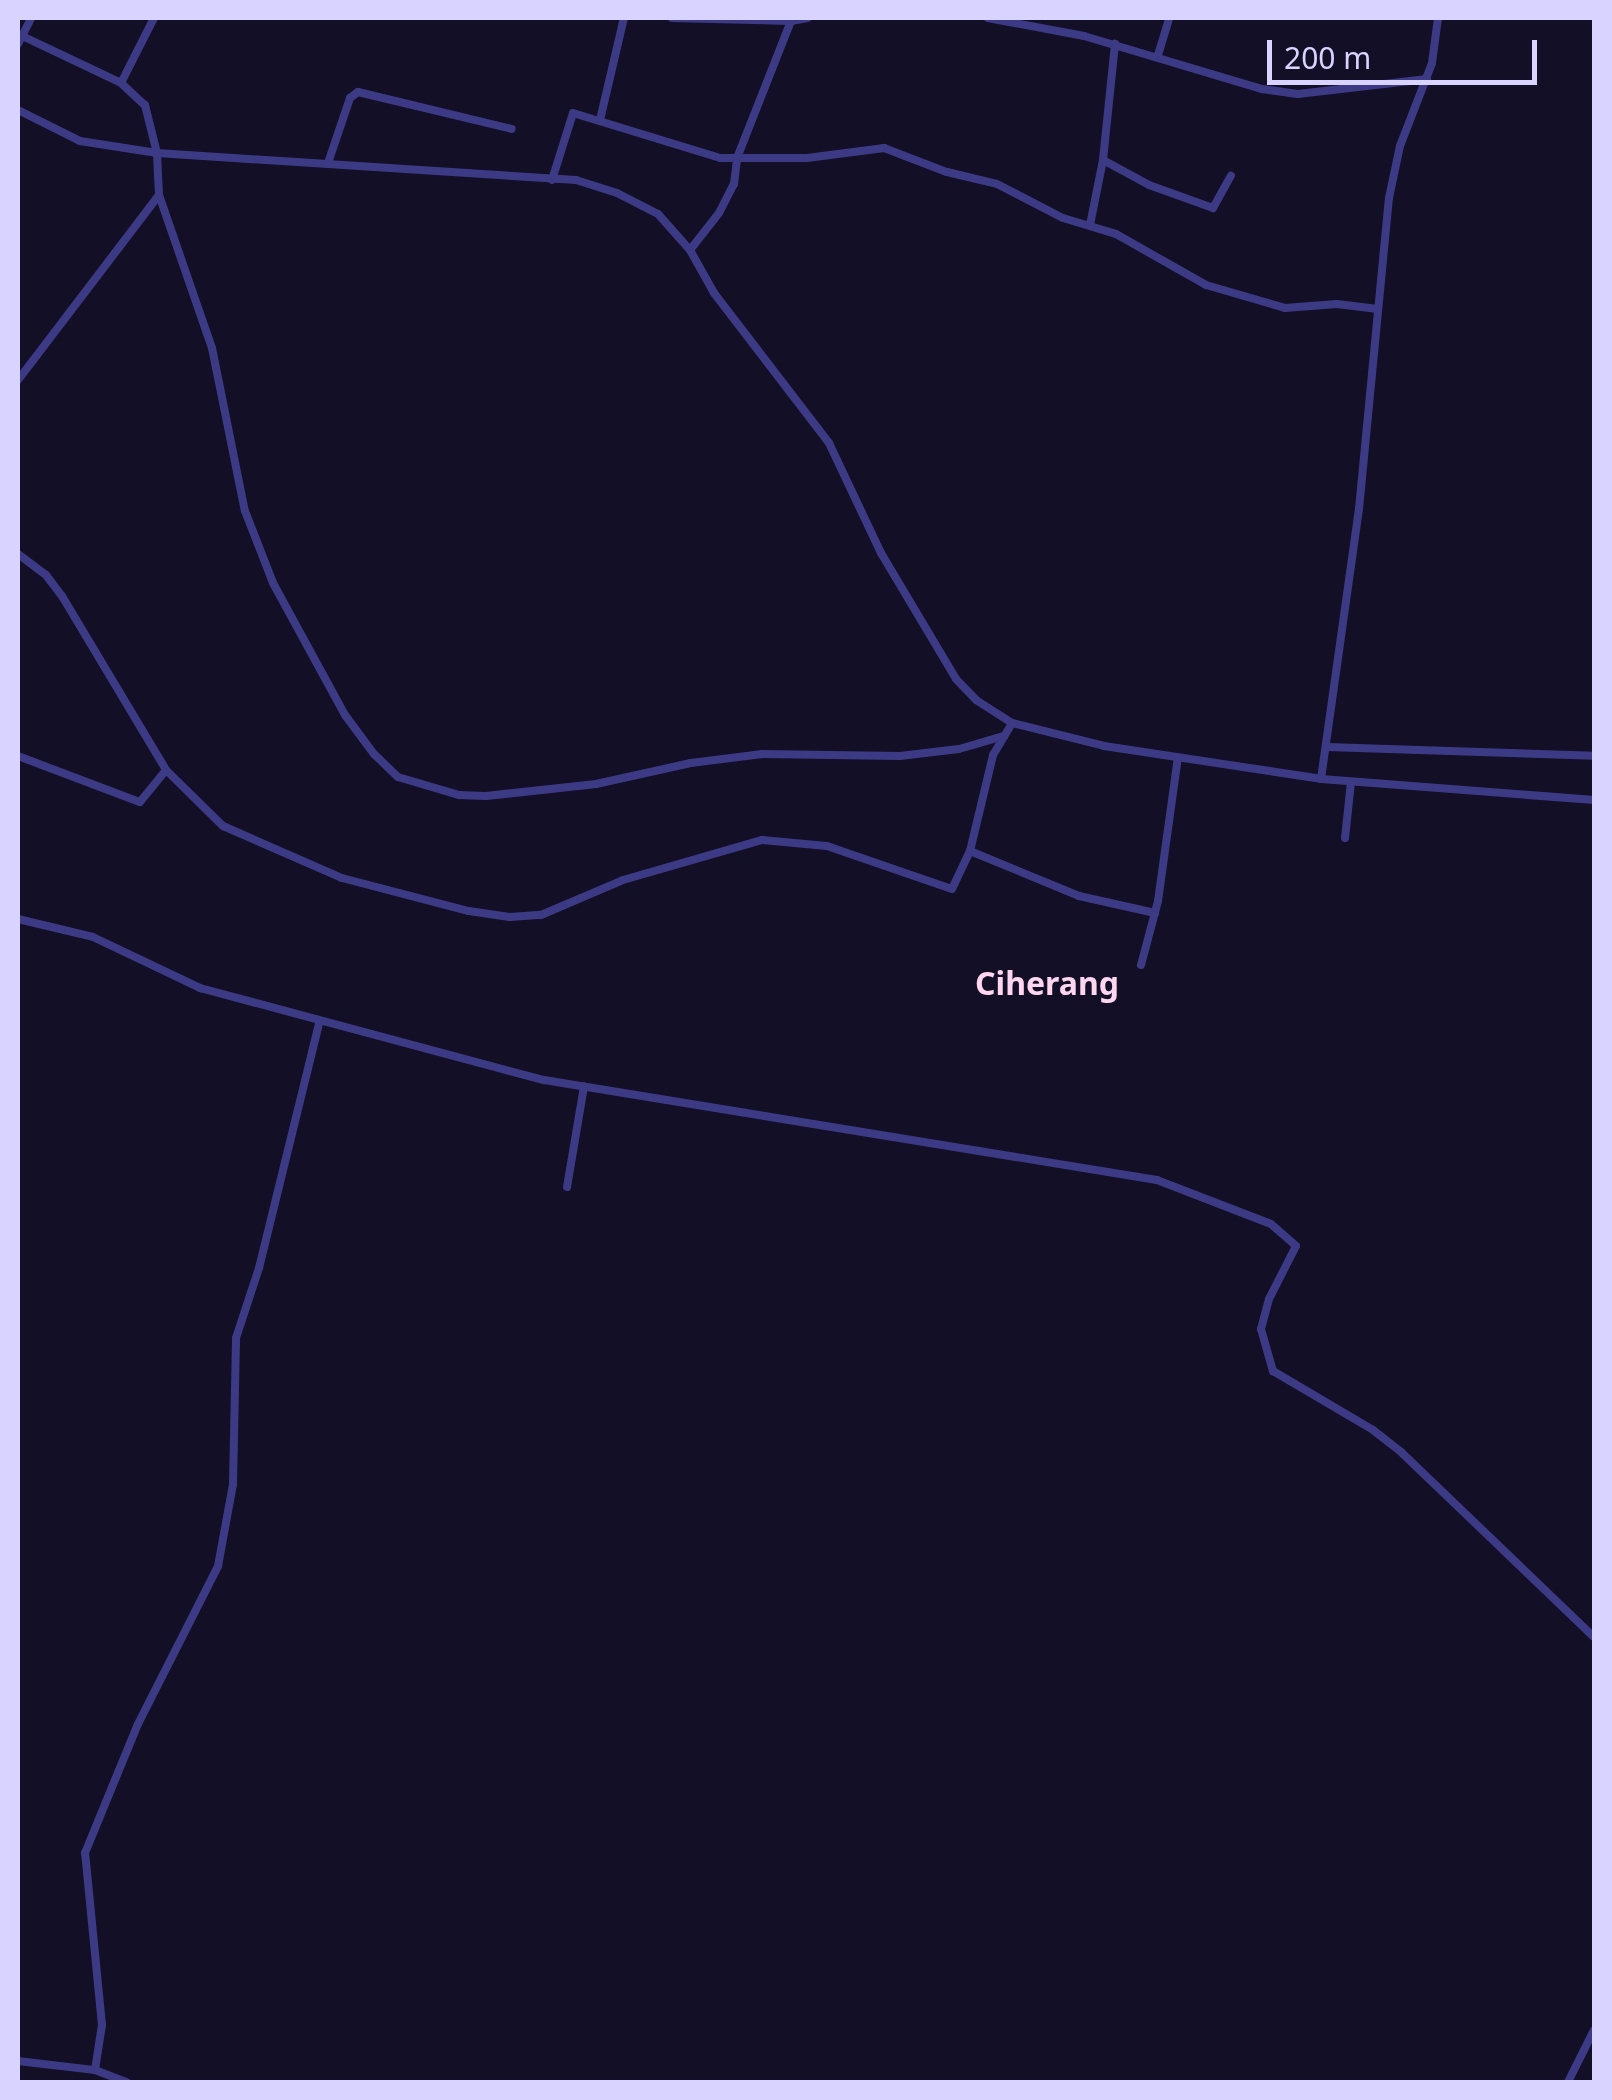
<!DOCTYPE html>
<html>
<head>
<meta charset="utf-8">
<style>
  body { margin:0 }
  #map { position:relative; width:1612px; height:2100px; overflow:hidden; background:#130f26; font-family:"Noto Sans",sans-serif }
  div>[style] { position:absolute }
  .minor>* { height:8px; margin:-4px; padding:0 4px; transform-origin:4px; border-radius:4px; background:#3d3a85 }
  span { translate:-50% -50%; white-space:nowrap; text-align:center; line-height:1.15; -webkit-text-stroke:8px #130f26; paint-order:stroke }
  .quarter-label { font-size:32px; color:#ffd6f0; font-weight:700 }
  .frame { position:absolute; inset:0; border:20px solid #d9d4ff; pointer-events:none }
  .scale { position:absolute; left:1267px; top:40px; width:270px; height:45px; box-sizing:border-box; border:5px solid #d9d4ff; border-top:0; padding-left:12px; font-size:30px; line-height:35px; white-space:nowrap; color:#d9d4ff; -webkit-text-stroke:8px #130f26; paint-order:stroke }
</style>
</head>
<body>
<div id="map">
  <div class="minor">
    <i style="left:672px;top:18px;width:119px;rotate:1.4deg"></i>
    <i style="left:988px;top:18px;width:98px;rotate:10.6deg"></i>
    <i style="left:1084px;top:36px;width:186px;rotate:16.6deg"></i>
    <i style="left:1262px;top:89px;width:36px;rotate:8deg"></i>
    <i style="left:1298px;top:94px;width:130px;rotate:-6.6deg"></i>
    <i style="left:18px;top:34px;width:114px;rotate:25.4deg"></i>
    <i style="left:121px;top:83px;width:33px;rotate:43deg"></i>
    <i style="left:145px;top:105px;width:49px;rotate:76deg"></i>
    <i style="left:157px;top:153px;width:42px;rotate:87.3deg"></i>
    <i style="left:159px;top:195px;width:233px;rotate:127.3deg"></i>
    <i style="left:18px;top:44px;width:29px;rotate:-63deg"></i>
    <i style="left:1158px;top:55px;width:39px;rotate:-73deg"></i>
    <i style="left:121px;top:83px;width:73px;rotate:-63.1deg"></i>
    <i style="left:18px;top:110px;width:69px;rotate:26.6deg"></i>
    <i style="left:80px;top:141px;width:78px;rotate:8.9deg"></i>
    <i style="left:157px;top:153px;width:420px;rotate:3.7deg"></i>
    <i style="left:576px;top:180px;width:43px;rotate:17.6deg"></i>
    <i style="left:617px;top:193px;width:46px;rotate:27.1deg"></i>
    <i style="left:658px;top:214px;width:48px;rotate:48.4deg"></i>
    <i style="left:690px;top:250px;width:49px;rotate:60.8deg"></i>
    <i style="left:714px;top:293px;width:189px;rotate:52.5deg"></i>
    <i style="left:829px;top:443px;width:122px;rotate:64.7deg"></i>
    <i style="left:881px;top:553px;width:147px;rotate:59.2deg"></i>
    <i style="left:956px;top:679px;width:29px;rotate:46deg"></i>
    <i style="left:976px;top:700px;width:43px;rotate:32.6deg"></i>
    <i style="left:1012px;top:723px;width:95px;rotate:14deg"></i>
    <i style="left:1104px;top:746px;width:219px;rotate:8.6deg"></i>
    <i style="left:1321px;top:779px;width:274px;rotate:4.4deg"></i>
    <i style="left:600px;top:120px;width:105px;rotate:-76.8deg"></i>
    <i style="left:1103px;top:160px;width:52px;rotate:28.5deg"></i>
    <i style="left:1149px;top:185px;width:68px;rotate:19.8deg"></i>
    <i style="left:1213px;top:208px;width:37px;rotate:-61deg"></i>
    <i style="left:328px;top:163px;width:69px;rotate:-71.3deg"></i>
    <i style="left:350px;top:98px;width:10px;rotate:-37deg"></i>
    <i style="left:358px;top:92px;width:158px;rotate:13.5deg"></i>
    <i style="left:552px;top:180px;width:70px;rotate:-72.6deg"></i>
    <i style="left:573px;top:113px;width:154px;rotate:17deg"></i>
    <i style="left:720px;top:158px;width:87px"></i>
    <i style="left:807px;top:158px;width:78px;rotate:-7.4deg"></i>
    <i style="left:884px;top:148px;width:67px;rotate:20.9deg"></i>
    <i style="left:947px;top:172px;width:51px;rotate:13.5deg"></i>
    <i style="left:997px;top:184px;width:74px;rotate:27.3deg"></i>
    <i style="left:1063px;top:218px;width:55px;rotate:16.8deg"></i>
    <i style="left:1116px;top:234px;width:103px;rotate:29.5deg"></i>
    <i style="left:1206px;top:285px;width:82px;rotate:16.2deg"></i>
    <i style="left:1285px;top:308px;width:52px;rotate:-4.4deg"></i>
    <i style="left:1337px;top:304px;width:39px;rotate:7deg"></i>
    <i style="left:159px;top:195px;width:162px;rotate:70.9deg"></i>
    <i style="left:212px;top:348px;width:166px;rotate:78.6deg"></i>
    <i style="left:245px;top:511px;width:77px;rotate:68.7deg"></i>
    <i style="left:273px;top:583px;width:150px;rotate:61.4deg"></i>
    <i style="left:345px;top:715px;width:49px;rotate:53.4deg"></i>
    <i style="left:374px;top:754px;width:33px;rotate:44deg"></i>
    <i style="left:398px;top:777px;width:64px;rotate:16.4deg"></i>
    <i style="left:459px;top:795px;width:27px;rotate:2deg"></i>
    <i style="left:486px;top:796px;width:111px;rotate:-6.2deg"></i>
    <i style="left:596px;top:784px;width:97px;rotate:-12.5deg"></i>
    <i style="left:691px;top:763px;width:72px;rotate:-7.2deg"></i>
    <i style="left:762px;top:754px;width:138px;rotate:0.8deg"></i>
    <i style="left:900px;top:756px;width:59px;rotate:-6.8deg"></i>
    <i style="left:959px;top:749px;width:47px;rotate:-16.1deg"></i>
    <i style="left:1090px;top:225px;width:66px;rotate:-78.7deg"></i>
    <i style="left:1103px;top:160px;width:117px;rotate:-84.1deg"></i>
    <i style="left:690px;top:250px;width:47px;rotate:-51.9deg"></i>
    <i style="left:719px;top:213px;width:33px;rotate:-63deg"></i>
    <i style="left:734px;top:184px;width:26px;rotate:-83deg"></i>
    <i style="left:737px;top:158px;width:147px;rotate:-68.5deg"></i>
    <i style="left:791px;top:21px;width:17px;rotate:-10deg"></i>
    <i style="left:18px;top:554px;width:35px;rotate:37deg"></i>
    <i style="left:46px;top:575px;width:26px;rotate:53deg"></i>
    <i style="left:62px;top:596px;width:203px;rotate:59.1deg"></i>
    <i style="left:166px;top:770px;width:80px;rotate:44.5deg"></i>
    <i style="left:223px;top:826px;width:130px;rotate:23.6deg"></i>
    <i style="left:342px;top:878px;width:131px;rotate:14.6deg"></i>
    <i style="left:469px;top:911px;width:41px;rotate:8.3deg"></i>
    <i style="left:510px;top:917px;width:31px;rotate:-4deg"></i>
    <i style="left:541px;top:915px;width:89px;rotate:-23.1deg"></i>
    <i style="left:623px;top:880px;width:145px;rotate:-16.1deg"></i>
    <i style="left:762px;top:840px;width:65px;rotate:5.3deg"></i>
    <i style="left:827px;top:846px;width:132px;rotate:19deg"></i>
    <i style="left:952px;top:889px;width:42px;rotate:-64.7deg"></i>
    <i style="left:970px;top:851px;width:99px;rotate:-76.5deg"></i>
    <i style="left:993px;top:755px;width:37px;rotate:-59deg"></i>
    <i style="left:1327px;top:747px;width:267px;rotate:1.9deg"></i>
    <i style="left:18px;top:756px;width:130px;rotate:20.7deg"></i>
    <i style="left:140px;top:802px;width:41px;rotate:-50.9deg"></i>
    <i style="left:1321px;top:779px;width:273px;rotate:-82deg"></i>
    <i style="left:1359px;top:509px;width:312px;rotate:-84.5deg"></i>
    <i style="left:1389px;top:198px;width:53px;rotate:-78.1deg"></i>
    <i style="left:1400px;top:146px;width:89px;rotate:-68.9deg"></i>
    <i style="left:1432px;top:63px;width:45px;rotate:-82.4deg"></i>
    <i style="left:1345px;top:838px;width:56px;rotate:-83.9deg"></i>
    <i style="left:970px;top:851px;width:118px;rotate:22.4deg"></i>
    <i style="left:1079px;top:896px;width:78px;rotate:12.6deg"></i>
    <i style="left:18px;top:919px;width:77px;rotate:13.5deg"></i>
    <i style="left:93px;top:937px;width:119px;rotate:25.5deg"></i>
    <i style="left:200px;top:988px;width:356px;rotate:15deg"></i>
    <i style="left:544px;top:1080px;width:621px;rotate:9.27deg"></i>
    <i style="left:1157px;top:1180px;width:122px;rotate:21.1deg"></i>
    <i style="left:1271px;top:1224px;width:33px;rotate:41deg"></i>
    <i style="left:1296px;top:1246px;width:59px;rotate:117deg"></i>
    <i style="left:1269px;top:1299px;width:31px;rotate:105deg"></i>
    <i style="left:1261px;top:1329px;width:44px;rotate:74.1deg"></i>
    <i style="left:1273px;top:1371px;width:116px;rotate:30.5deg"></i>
    <i style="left:1373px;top:1430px;width:36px;rotate:38deg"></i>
    <i style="left:1401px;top:1452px;width:267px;rotate:43.8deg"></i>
    <i style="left:1141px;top:965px;width:66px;rotate:-75.1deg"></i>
    <i style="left:1158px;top:901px;width:145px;rotate:-82.1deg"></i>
    <i style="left:567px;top:1187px;width:102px;rotate:-80.4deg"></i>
    <i style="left:18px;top:2061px;width:78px;rotate:6.7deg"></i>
    <i style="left:95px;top:2070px;width:34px;rotate:21deg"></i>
    <i style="left:95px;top:2070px;width:46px;rotate:-81.2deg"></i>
    <i style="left:102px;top:2025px;width:173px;rotate:-95.6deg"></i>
    <i style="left:85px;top:1853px;width:139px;rotate:-67.7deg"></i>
    <i style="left:138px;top:1724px;width:177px;rotate:-63.1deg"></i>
    <i style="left:218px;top:1566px;width:83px;rotate:-79.6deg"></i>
    <i style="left:233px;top:1484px;width:146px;rotate:-88.8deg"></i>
    <i style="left:236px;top:1338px;width:74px;rotate:-71.8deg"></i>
    <i style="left:259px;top:1268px;width:252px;rotate:-76.2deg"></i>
    <i style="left:1568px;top:2082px;width:58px;rotate:-63.4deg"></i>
  </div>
  <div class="quarter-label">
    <span style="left:1047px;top:983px">Ciherang</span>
  </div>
  <div class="frame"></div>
  <div class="scale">200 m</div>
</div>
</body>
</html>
